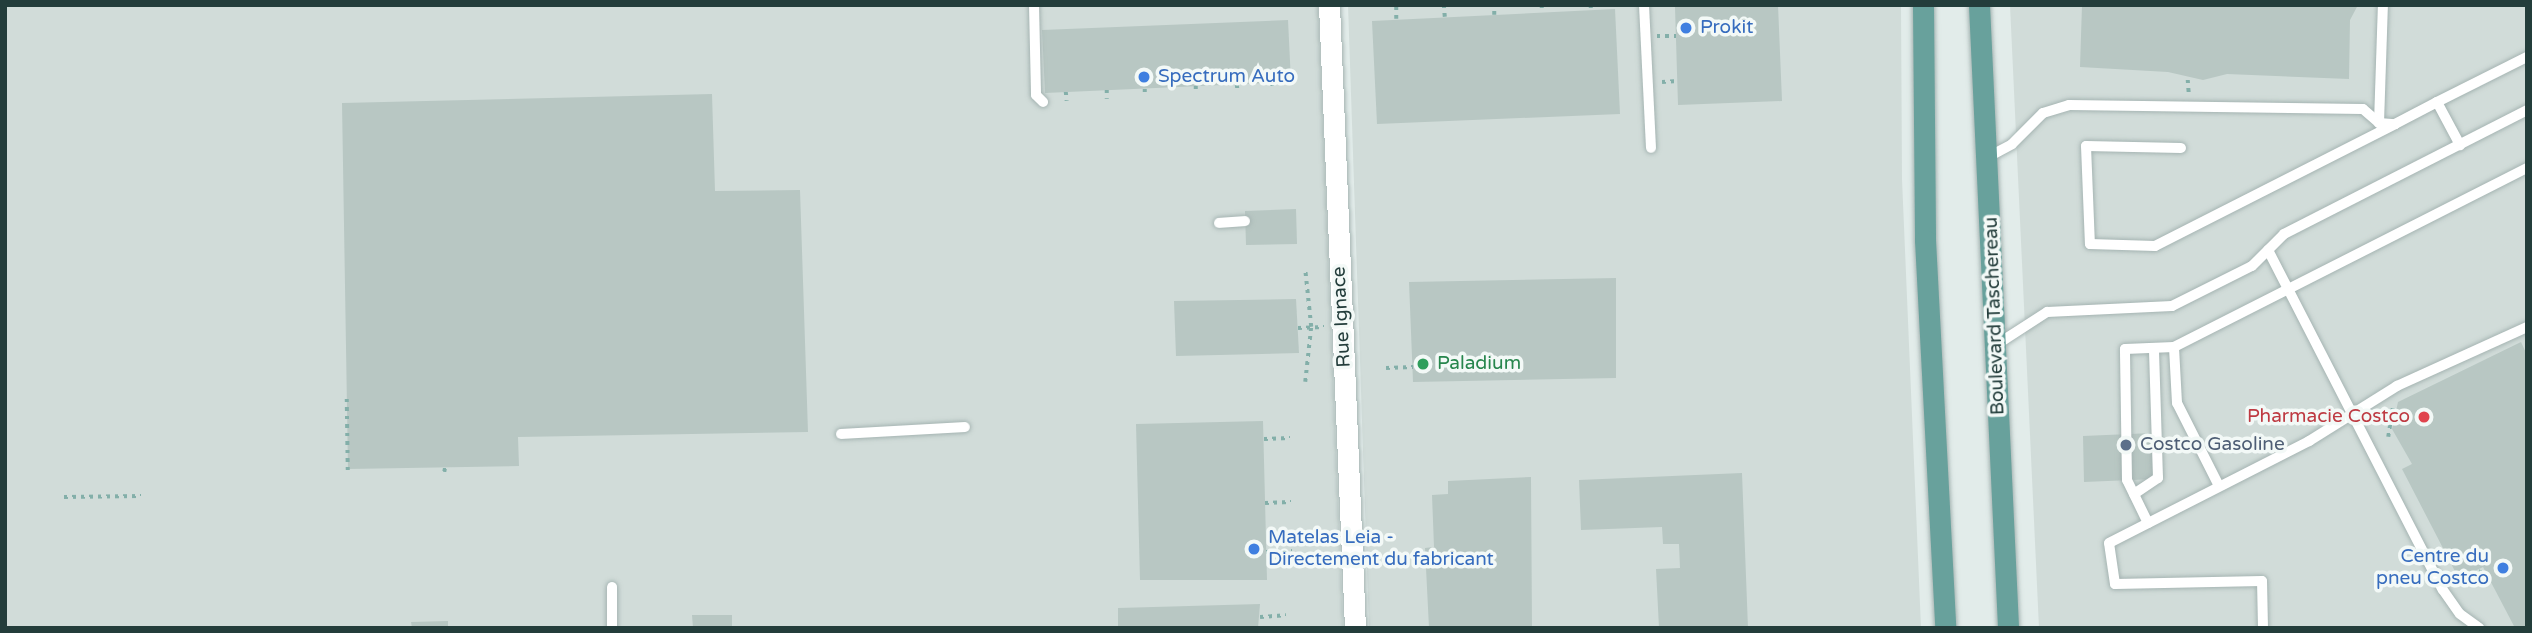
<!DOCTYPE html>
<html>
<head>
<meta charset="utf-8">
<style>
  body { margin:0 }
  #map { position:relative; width:2532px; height:633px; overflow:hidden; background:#e2ecea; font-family:"Varela Round",sans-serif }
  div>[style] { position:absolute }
  .built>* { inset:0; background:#d1dcd9 }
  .building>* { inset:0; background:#b8c7c3 }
  .path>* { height:3.5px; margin-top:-1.75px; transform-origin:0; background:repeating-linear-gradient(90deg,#83afa9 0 3.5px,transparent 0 8.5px) }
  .roads { filter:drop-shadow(0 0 2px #a5b4b2) drop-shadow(0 0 2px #a5b4b2) }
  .service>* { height:10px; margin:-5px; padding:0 5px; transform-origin:5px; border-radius:5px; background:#fff }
  .minor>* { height:21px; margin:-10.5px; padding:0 10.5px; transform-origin:10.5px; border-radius:10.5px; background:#fff }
  .primary>* { height:21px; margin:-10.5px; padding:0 10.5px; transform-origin:10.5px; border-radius:10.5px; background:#68a19c }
  .dots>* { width:19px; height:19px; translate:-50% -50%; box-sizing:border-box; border:4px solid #f3f9f7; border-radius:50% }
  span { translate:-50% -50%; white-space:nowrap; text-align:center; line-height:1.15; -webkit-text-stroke:7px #f3f9f7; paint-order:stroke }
  .shop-label { font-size:19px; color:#366cbe }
  .left { translate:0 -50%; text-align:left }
  .right { translate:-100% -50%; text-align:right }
  .street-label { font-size:19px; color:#233d3b }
  .leisure-label { font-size:19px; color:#27864d }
  .health-label { font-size:19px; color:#be3a42 }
  .service-label { font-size:19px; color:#4e5e75 }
  .frame { position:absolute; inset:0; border:7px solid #233d3b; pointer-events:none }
</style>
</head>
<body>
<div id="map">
  <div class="built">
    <i style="clip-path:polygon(5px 5px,1318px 5px,1343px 628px,5px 628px)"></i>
    <i style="clip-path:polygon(1348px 5px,1901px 5px,1902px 179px,1921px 628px,1369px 628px)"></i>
    <i style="clip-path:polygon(2010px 5px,2527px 5px,2527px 628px,2039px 628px)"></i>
  </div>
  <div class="building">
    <i style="clip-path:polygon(1778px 5px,1782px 101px,1678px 105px,1675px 7px)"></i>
    <i style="clip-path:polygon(2082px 5px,2358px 5px,2350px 20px,2349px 79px,2227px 74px,2203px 80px,2168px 72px,2080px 67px)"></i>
    <i style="clip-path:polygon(1615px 9px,1620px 114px,1377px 124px,1372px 21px)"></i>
    <i style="clip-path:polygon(1288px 20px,1291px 82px,1045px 93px,1042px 30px)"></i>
    <i style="clip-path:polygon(712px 94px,715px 191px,800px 190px,808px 432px,518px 437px,519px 466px,348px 469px,342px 103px)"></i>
    <i style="clip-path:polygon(1296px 209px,1297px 244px,1246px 245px,1245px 211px)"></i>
    <i style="clip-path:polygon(1616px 278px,1616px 378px,1413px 382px,1409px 282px)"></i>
    <i style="clip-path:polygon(1296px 299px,1299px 353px,1176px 356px,1174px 301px)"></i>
    <i style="clip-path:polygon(2521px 342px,2527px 355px,2527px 628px,2515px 628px,2483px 567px,2459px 579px,2402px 469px,2412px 464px,2392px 429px,2398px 402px)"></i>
    <i style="clip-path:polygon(1263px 421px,1267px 580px,1140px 580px,1136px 424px)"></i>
    <i style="clip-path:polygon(2153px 433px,2155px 479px,2084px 482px,2083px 436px)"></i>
    <i style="clip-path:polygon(1742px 473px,1748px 628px,1659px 628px,1656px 569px,1680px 568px,1679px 544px,1663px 544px,1662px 527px,1581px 530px,1579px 480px)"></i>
    <i style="clip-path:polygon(1531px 477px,1532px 628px,1429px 628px,1425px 548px,1434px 547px,1432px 495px,1448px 494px,1448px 481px)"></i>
    <i style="clip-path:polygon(1260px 604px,1258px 628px,1118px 628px,1118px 608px)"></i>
    <i style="clip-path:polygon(692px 615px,732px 615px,732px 628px,693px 628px)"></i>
    <i style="clip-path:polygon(448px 621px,448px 628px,412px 628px,411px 622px)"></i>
  </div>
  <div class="path">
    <i style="left:1444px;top:5px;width:12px;rotate:85deg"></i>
    <i style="left:1542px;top:5px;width:8px;rotate:90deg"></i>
    <i style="left:1591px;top:5px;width:5px;rotate:90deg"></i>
    <i style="left:1494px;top:15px;width:10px;rotate:-90deg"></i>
    <i style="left:1396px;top:19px;width:14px;rotate:-90deg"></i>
    <i style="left:1657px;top:36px;width:19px"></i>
    <i style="left:2188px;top:80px;width:15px;rotate:86deg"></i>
    <i style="left:1662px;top:82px;width:16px;rotate:-4deg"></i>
    <i style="left:1272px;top:83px;width:7px;rotate:82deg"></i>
    <i style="left:1237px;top:85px;width:7px;rotate:82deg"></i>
    <i style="left:1196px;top:86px;width:8px;rotate:90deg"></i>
    <i style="left:1145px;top:89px;width:8px;rotate:90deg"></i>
    <i style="left:1107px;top:90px;width:9px;rotate:90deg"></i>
    <i style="left:1066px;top:92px;width:9px;rotate:84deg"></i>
    <i style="left:1298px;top:328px;width:26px;rotate:-2deg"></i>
    <i style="left:1386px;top:368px;width:27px;rotate:-2deg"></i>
    <i style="left:1305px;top:382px;width:55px;rotate:-83.8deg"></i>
    <i style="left:1311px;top:327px;width:57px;rotate:-96deg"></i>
    <i style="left:347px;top:399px;width:75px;rotate:89.2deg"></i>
    <i style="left:2387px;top:417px;width:8px;rotate:7deg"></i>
    <i style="left:2388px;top:437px;width:31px;rotate:-81deg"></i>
    <i style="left:1264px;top:439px;width:26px;rotate:-2deg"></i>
    <i style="left:444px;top:472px;width:5px;rotate:-79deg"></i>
    <i style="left:64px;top:497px;width:77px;rotate:-0.7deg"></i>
    <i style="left:1265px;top:503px;width:26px;rotate:-2deg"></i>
    <i style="left:1266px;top:552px;width:26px;rotate:-2deg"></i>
    <i style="left:2455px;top:579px;width:26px;rotate:-18deg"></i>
    <i style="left:2480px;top:571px;width:9px;rotate:63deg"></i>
    <i style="left:2484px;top:579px;width:4px;rotate:-27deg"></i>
    <i style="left:1260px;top:617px;width:26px;rotate:-4deg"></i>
  </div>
  <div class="roads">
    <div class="service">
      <i style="left:1034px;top:5px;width:90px;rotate:88.7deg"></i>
      <i style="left:1036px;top:95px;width:10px;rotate:45deg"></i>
      <i style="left:1644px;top:5px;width:143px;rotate:87.2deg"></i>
      <i style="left:2437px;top:102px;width:101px;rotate:-26.6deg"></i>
      <i style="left:2379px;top:123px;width:118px;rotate:-88.1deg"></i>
      <i style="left:2181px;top:148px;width:95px;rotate:-178.8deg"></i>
      <i style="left:2086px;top:146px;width:98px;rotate:87.7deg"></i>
      <i style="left:2090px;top:244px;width:65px;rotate:1.8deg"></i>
      <i style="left:2155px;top:246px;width:269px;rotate:-26.9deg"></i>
      <i style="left:1988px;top:157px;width:27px;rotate:-28deg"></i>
      <i style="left:2012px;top:144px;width:44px;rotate:-45deg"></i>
      <i style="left:2043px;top:113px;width:27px;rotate:-17deg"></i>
      <i style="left:2069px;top:105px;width:294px;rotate:0.8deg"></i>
      <i style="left:2363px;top:109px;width:21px;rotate:41deg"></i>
      <i style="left:2379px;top:123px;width:16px;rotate:4deg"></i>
      <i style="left:2395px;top:124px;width:47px;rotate:-27.6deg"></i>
      <i style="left:2437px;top:102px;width:49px;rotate:61.9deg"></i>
      <i style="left:1219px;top:223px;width:26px;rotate:-4deg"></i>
      <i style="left:2268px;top:250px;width:382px;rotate:62.8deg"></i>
      <i style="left:2443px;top:590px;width:29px;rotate:55deg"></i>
      <i style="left:2460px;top:614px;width:24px;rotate:36deg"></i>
      <i style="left:1996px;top:345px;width:61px;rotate:-32.9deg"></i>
      <i style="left:2047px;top:312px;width:125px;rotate:-2.7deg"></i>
      <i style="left:2172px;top:306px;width:89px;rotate:-26.6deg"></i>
      <i style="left:2252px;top:266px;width:45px;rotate:-45deg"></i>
      <i style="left:2284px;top:234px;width:273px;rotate:-27deg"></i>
      <i style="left:841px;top:434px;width:124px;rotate:-3.2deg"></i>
      <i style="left:2219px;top:486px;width:93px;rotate:-116.8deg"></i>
      <i style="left:2177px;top:403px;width:56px;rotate:-93.1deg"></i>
      <i style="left:2174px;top:347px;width:396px;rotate:-26.9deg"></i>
      <i style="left:2134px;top:494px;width:29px;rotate:-34deg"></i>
      <i style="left:2158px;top:478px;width:130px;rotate:-91.8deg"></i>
      <i style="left:2148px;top:523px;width:48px;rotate:-116deg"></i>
      <i style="left:2127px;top:480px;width:131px;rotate:-90.9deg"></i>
      <i style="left:2125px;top:349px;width:49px;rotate:-2.3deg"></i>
      <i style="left:612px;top:587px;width:41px;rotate:90deg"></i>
      <i style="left:2263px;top:628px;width:47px;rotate:-91.2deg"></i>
      <i style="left:2262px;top:581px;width:147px;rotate:178.8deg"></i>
      <i style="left:2115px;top:584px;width:41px;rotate:-98.3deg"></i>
      <i style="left:2109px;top:543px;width:225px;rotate:-27deg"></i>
      <i style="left:2309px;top:441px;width:104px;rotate:-32deg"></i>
      <i style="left:2397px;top:386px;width:143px;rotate:-24.4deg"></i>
    </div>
    <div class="minor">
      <i style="left:1329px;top:5px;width:624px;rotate:87.61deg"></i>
    </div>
    <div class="primary">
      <i style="left:1923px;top:5px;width:235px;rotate:89.5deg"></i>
      <i style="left:1925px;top:240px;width:389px;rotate:87deg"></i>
      <i style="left:1979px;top:5px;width:624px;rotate:87.33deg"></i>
    </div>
  </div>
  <div class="dots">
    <i style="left:1686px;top:28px;background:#3f7fe0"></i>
    <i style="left:1144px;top:77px;background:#3f7fe0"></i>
    <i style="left:1423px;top:364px;background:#2e9e5b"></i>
    <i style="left:2424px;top:417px;background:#e0444e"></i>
    <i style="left:2126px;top:445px;background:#5c6f8a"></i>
    <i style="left:1254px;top:549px;background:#3f7fe0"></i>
    <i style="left:2503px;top:568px;background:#3f7fe0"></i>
  </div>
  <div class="shop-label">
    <span class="left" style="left:1700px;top:28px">Prokit</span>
    <span class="left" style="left:1158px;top:77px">Spectrum Auto</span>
    <span class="left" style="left:1268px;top:549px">Matelas Leia -<br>Directement du fabricant</span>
    <span class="right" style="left:2489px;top:568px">Centre du<br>pneu Costco</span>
  </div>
  <div class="street-label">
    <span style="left:1995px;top:316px;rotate:-92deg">Boulevard Taschereau</span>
    <span style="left:1342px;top:317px;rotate:-93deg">Rue Ignace</span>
  </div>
  <div class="leisure-label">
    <span class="left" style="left:1437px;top:364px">Paladium</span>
  </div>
  <div class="health-label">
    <span class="right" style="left:2410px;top:417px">Pharmacie Costco</span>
  </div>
  <div class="service-label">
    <span class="left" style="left:2140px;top:445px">Costco Gasoline</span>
  </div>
  <div class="frame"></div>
</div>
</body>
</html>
